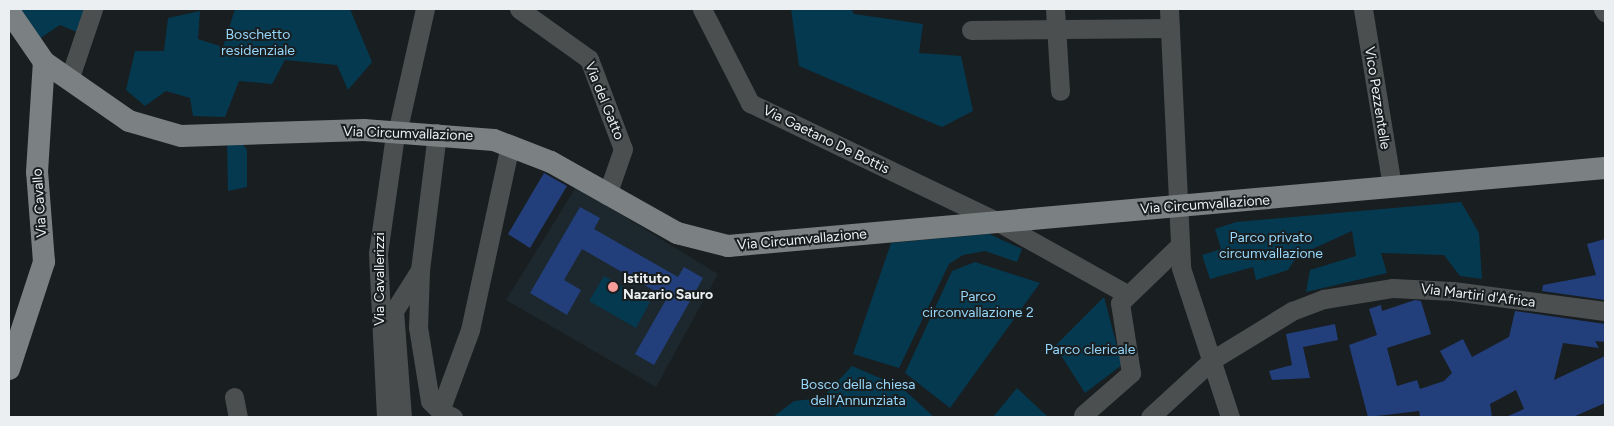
<!DOCTYPE html>
<html>
<head>
<meta charset="utf-8">
<style>
  body { margin:0 }
  #map { position:relative; width:1614px; height:426px; overflow:hidden; background:#191e20; font-family:Figtree,sans-serif }
  div>[style] { position:absolute }
  .built>* { inset:0; background:#1d282e }
  .green>* { inset:0; background:#053950 }
  .building>* { inset:0; background:#223f7c }
  .minor>* { height:19px; margin:-9.5px; padding:0 9.5px; transform-origin:9.5px; border-radius:9.5px; background:#4c4f4f }
  .major>* { height:22px; margin:-11px; padding:0 11px; transform-origin:11px; border-radius:11px; background:#7b8182 }
  .dots>* { width:14px; height:14px; translate:-50% -50%; box-sizing:border-box; border:2px solid #191e20; border-radius:50% }
  span { translate:-50% -50%; white-space:nowrap; text-align:center; line-height:1.15; -webkit-text-stroke:4px #191e20; paint-order:stroke }
  .park-label { font-size:14px; color:#96d7fb }
  .street-label { font-size:14px; color:#ebeff1 }
  .poi-label { font-size:14px; color:#ebeff1; font-weight:700 }
  .left { translate:0 -50%; text-align:left }
  .frame { position:absolute; inset:0; border:10px solid #ebeff1; pointer-events:none }
</style>
</head>
<body>
<div id="map">
  <div class="built">
    <i style="clip-path:polygon(576px 187px,718px 274px,656px 387px,506px 300px)"></i>
  </div>
  <div class="green">
    <i style="clip-path:polygon(19px 9px,84px 9px,77px 32px,60px 25px,39px 39px)"></i>
    <i style="clip-path:polygon(235px 9px,350px 9px,372px 62px,348px 90px,337px 65px,285px 60px,272px 84px,239px 81px,225px 117px,193px 116px,190px 98px,166px 91px,145px 106px,126px 90px,135px 51px,164px 51px,168px 18px,200px 11px,198px 39px,223px 47px)"></i>
    <i style="clip-path:polygon(791px 9px,851px 9px,854px 14px,923px 24px,919px 53px,961px 56px,973px 111px,942px 127px,799px 66px)"></i>
    <i style="clip-path:polygon(227px 140px,240px 141px,247px 150px,247px 187px,228px 191px)"></i>
    <i style="clip-path:polygon(1461px 202px,1479px 233px,1482px 279px,1460px 276px,1444px 255px,1381px 253px,1387px 273px,1306px 292px,1310px 270px,1356px 256px,1352px 231px,1297px 256px,1288px 270px,1256px 280px,1253px 267px,1210px 279px,1202px 255px,1221px 249px,1215px 229px,1236px 222px)"></i>
    <i style="clip-path:polygon(989px 234px,1022px 249px,1017px 262px,985px 251px,963px 255px,949px 264px,899px 368px,853px 354px,891px 243px)"></i>
    <i style="clip-path:polygon(975px 262px,1040px 283px,950px 408px,905px 373px,952px 271px)"></i>
    <i style="clip-path:polygon(604px 276px,650px 302px,636px 328px,589px 301px)"></i>
    <i style="clip-path:polygon(1104px 297px,1122px 365px,1085px 393px,1055px 346px)"></i>
    <i style="clip-path:polygon(852px 366px,901px 387px,934px 417px,773px 417px,794px 401px,822px 398px)"></i>
    <i style="clip-path:polygon(1017px 388px,1048px 417px,993px 417px)"></i>
  </div>
  <div class="building">
    <i style="clip-path:polygon(544px 173px,567px 186px,530px 248px,508px 234px)"></i>
    <i style="clip-path:polygon(580px 207px,600px 218px,594px 229px,678px 277px,684px 267px,703px 278px,654px 365px,635px 354px,667px 298px,582px 249px,564px 280px,581px 290px,567px 315px,530px 293px)"></i>
    <i style="clip-path:polygon(1605px 239px,1605px 300px,1542px 291px,1543px 285px,1596px 275px,1587px 244px)"></i>
    <i style="clip-path:polygon(1415px 300px,1421px 301px,1431px 334px,1387px 348px,1397px 386px,1417px 380px,1420px 389px,1444px 381px,1452px 373px,1440px 351px,1463px 339px,1472px 357px,1509px 337px,1515px 311px,1605px 324px,1605px 342px,1595px 341px,1599px 348px,1563px 343px,1554px 380px,1605px 356px,1605px 403px,1573px 417px,1506px 417px,1524px 409px,1516px 390px,1490px 404px,1492px 417px,1420px 417px,1419px 411px,1368px 417px,1349px 345px,1377px 335px,1369px 309px,1381px 305px,1382px 311px)"></i>
    <i style="clip-path:polygon(1335px 324px,1338px 340px,1303px 347px,1310px 378px,1272px 380px,1269px 371px,1292px 365px,1286px 334px)"></i>
  </div>
  <div class="minor">
    <i style="left:519px;top:9px;width:86px;rotate:35.5deg"></i>
    <i style="left:589px;top:59px;width:96px;rotate:69.3deg"></i>
    <i style="left:623px;top:149px;width:49px;rotate:109.2deg"></i>
    <i style="left:702px;top:9px;width:106px;rotate:62.9deg"></i>
    <i style="left:750px;top:103px;width:275px;rotate:25.6deg"></i>
    <i style="left:998px;top:222px;width:148px;rotate:29.2deg"></i>
    <i style="left:1055px;top:9px;width:82px;rotate:86.5deg"></i>
    <i style="left:1169px;top:9px;width:259px;rotate:87.3deg"></i>
    <i style="left:1181px;top:268px;width:157px;rotate:71.8deg"></i>
    <i style="left:1363px;top:9px;width:180px;rotate:80.7deg"></i>
    <i style="left:1603px;top:9px;width:4px;rotate:56deg"></i>
    <i style="left:971px;top:30px;width:199px;rotate:-0.6deg"></i>
    <i style="left:69px;top:80px;width:75px;rotate:-71.3deg"></i>
    <i style="left:399px;top:124px;width:118px;rotate:-77.3deg"></i>
    <i style="left:420px;top:271px;width:56px;rotate:92deg"></i>
    <i style="left:418px;top:327px;width:75px;rotate:80.8deg"></i>
    <i style="left:430px;top:401px;width:14px;rotate:45deg"></i>
    <i style="left:234px;top:397px;width:20px;rotate:79deg"></i>
    <i style="left:1083px;top:415px;width:64px;rotate:-41.2deg"></i>
    <i style="left:1131px;top:373px;width:71px;rotate:-98.9deg"></i>
    <i style="left:1120px;top:303px;width:82px;rotate:-44deg"></i>
    <i style="left:386px;top:417px;width:164px;rotate:-92.8deg"></i>
    <i style="left:378px;top:253px;width:112px;rotate:-81.8deg"></i>
    <i style="left:402px;top:417px;width:106px;rotate:-94.3deg"></i>
    <i style="left:394px;top:311px;width:49px;rotate:-57.6deg"></i>
    <i style="left:420px;top:270px;width:138px;rotate:-82.9deg"></i>
    <i style="left:453px;top:417px;width:14px;rotate:-155deg"></i>
    <i style="left:440px;top:411px;width:86px;rotate:-69.7deg"></i>
    <i style="left:470px;top:330px;width:189px;rotate:-77.8deg"></i>
    <i style="left:1150px;top:417px;width:84px;rotate:-42.6deg"></i>
    <i style="left:1212px;top:360px;width:94px;rotate:-31.5deg"></i>
    <i style="left:1292px;top:311px;width:34px;rotate:-21deg"></i>
    <i style="left:1324px;top:299px;width:70px;rotate:-9.1deg"></i>
    <i style="left:1393px;top:288px;width:60px;rotate:2.9deg"></i>
    <i style="left:1453px;top:291px;width:153px;rotate:7.5deg"></i>
  </div>
  <div class="major">
    <i style="left:9px;top:11px;width:62px;rotate:55.5deg"></i>
    <i style="left:44px;top:62px;width:103px;rotate:34.8deg"></i>
    <i style="left:129px;top:121px;width:54px;rotate:16.1deg"></i>
    <i style="left:181px;top:136px;width:183px;rotate:-1.9deg"></i>
    <i style="left:364px;top:130px;width:130px;rotate:4.4deg"></i>
    <i style="left:494px;top:140px;width:61px;rotate:21.1deg"></i>
    <i style="left:551px;top:162px;width:145px;rotate:29.4deg"></i>
    <i style="left:677px;top:233px;width:53px;rotate:14.3deg"></i>
    <i style="left:728px;top:246px;width:880px;rotate:-5.08deg"></i>
    <i style="left:9px;top:369px;width:113px;rotate:-71.9deg"></i>
    <i style="left:44px;top:262px;width:90px;rotate:-94.4deg"></i>
    <i style="left:37px;top:172px;width:110px;rotate:-86.4deg"></i>
  </div>
  <div class="dots">
    <i style="left:613px;top:287px;background:#f59b98"></i>
  </div>
  <div class="park-label">
    <span style="left:258px;top:43px">Boschetto<br>residenziale</span>
    <span style="left:1271px;top:246px">Parco privato<br>circumvallazione</span>
    <span style="left:978px;top:305px">Parco<br>circonvallazione 2</span>
    <span style="left:1090px;top:350px">Parco clericale</span>
    <span style="left:858px;top:393px">Bosco della chiesa<br>dell'Annunziata</span>
  </div>
  <div class="street-label">
    <span style="left:1377px;top:98px;rotate:81deg">Vico Pezzentelle</span>
    <span style="left:604px;top:101px;rotate:68deg">Via del Gatto</span>
    <span style="left:408px;top:134px;rotate:2deg">Via Circumvallazione</span>
    <span style="left:826px;top:140px;rotate:26deg">Via Gaetano De Bottis</span>
    <span style="left:40px;top:203px;rotate:-94deg">Via Cavallo</span>
    <span style="left:1205px;top:205px;rotate:-4deg">Via Circumvallazione</span>
    <span style="left:802px;top:240px;rotate:-5deg">Via Circumvallazione</span>
    <span style="left:380px;top:279px;rotate:-90deg">Via Cavallerizzi</span>
    <span style="left:1478px;top:296px;rotate:7deg">Via Martiri d'Africa</span>
  </div>
  <div class="poi-label">
    <span class="left" style="left:623px;top:287px">Istituto<br>Nazario Sauro</span>
  </div>
  <div class="frame"></div>
</div>
</body>
</html>
